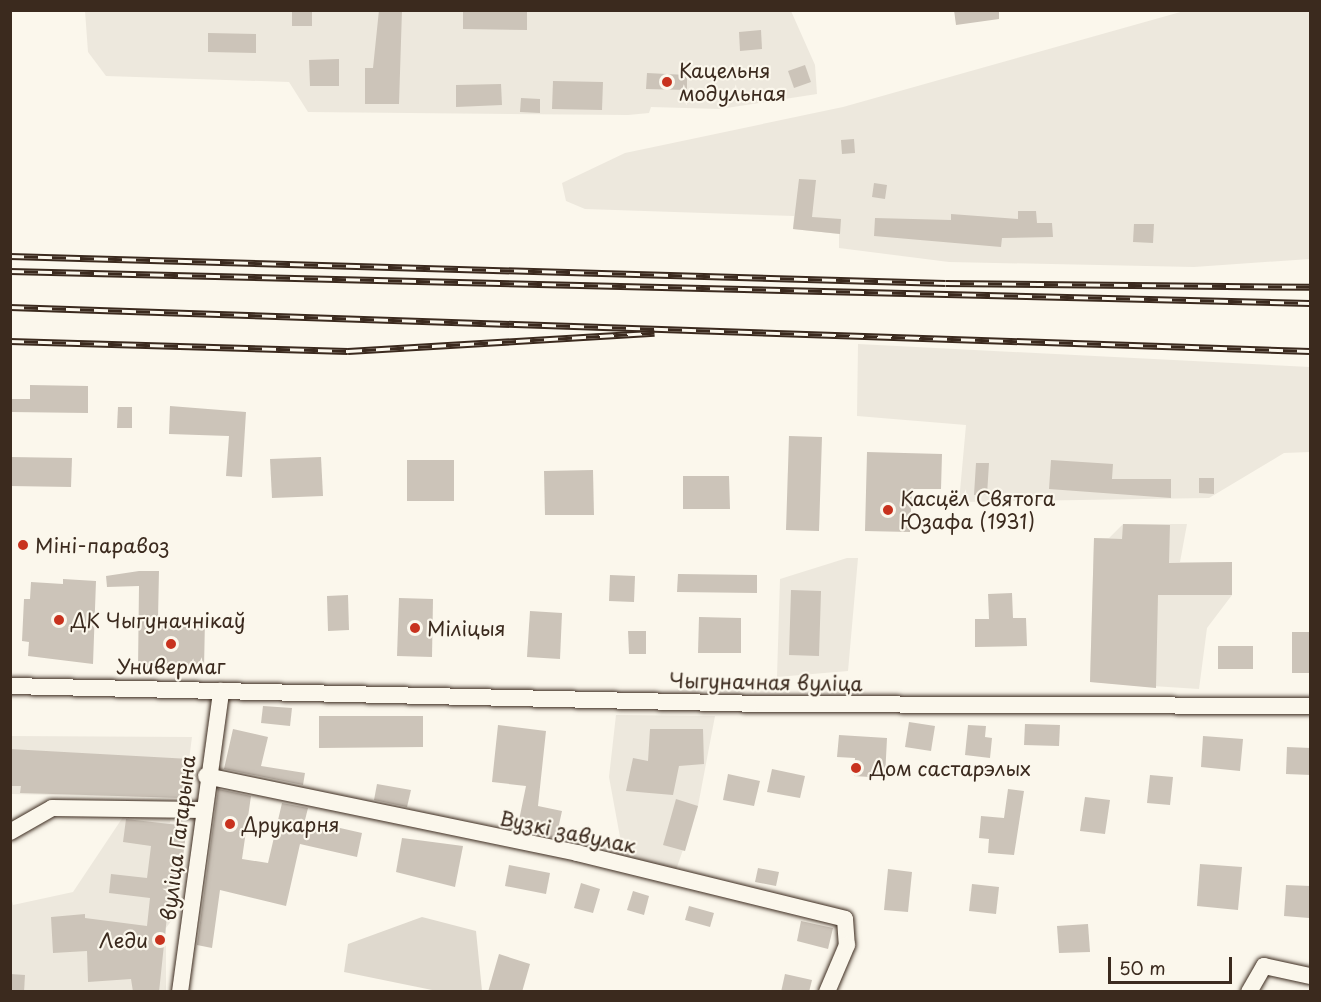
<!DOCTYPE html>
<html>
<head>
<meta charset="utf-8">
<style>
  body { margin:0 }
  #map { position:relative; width:1321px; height:1002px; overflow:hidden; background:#fbf7ec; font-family:"Playpen Sans",sans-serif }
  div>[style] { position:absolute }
  .built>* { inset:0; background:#ede8dd }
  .green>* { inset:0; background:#dfd9ce }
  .building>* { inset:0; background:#ccc4b9 }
  .roads { filter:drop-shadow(0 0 2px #3b2a1e) drop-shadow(0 0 2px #3b2a1e) }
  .minor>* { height:16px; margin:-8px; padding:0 8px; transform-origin:8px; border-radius:8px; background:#fbf7ec }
  .rail>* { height:7px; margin-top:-3.5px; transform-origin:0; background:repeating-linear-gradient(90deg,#fbf7ec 0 14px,#3b2a1e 0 28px); box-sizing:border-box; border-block:2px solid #3b2a1e }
  .dots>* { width:16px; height:16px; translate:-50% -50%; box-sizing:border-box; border:3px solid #fbf7ec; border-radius:50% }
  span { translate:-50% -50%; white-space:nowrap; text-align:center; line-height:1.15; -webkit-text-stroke:4.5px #fbf7ec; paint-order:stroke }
  .poi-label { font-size:20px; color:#3b2a1e }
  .left { translate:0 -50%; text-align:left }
  .right { translate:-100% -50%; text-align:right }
  .street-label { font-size:20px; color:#3b2a1e }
  .frame { position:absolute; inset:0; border:12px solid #3b2a1e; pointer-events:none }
  .scale { position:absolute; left:1108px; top:957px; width:124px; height:27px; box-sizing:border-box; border:3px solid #3b2a1e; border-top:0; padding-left:8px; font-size:18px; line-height:21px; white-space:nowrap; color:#3b2a1e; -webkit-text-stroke:4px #fbf7ec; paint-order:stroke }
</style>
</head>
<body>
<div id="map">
  <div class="built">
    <i style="clip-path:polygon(85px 11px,791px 11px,815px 65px,817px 94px,720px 109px,651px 107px,649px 113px,628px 115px,308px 112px,289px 82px,106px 76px,88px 52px)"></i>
    <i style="clip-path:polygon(1184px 11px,1310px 11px,1310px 259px,1194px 267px,949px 262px,839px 248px,839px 234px,793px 229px,794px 216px,585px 209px,566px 201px,562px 183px,625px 153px,843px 107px)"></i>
    <i style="clip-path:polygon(858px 344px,1310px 367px,1310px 452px,1284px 453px,1209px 498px,959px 502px,966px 425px,857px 416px)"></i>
    <i style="clip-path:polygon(1123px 524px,1187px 524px,1180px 562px,1232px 562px,1232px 595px,1207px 628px,1199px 689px,1090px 682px,1094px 538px,1109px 538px)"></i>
    <i style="clip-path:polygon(847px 558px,858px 558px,848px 671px,777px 677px,780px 579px)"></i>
    <i style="clip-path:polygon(616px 715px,715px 716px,698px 806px,676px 870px,614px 856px,620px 837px,609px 777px)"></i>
    <i style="clip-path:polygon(10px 736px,192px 737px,184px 798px,11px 794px)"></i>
    <i style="clip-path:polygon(127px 811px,171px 817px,170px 823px,187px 826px,174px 917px,166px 928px,166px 991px,11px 991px,10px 893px,13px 905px,73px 892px)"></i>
  </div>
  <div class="green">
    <i style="clip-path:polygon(422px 917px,476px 931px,482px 991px,437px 991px,344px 972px,348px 944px)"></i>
  </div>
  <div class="building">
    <i style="clip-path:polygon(292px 10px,312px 10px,312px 26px,292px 26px)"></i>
    <i style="clip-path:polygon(379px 10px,402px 10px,399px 104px,365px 104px,365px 68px,373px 68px)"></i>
    <i style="clip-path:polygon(463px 10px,527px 10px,527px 30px,463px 29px)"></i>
    <i style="clip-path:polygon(954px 10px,999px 10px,999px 19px,956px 25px)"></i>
    <i style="clip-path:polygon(761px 30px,762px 49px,740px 51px,739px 32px)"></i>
    <i style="clip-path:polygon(208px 33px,256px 34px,256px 53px,208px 52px)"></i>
    <i style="clip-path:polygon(339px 59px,339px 86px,310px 86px,309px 60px)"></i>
    <i style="clip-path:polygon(805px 65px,811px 82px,794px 88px,788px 71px)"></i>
    <i style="clip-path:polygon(647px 73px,687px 75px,687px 90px,646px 89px)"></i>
    <i style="clip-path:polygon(553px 81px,603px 82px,602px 110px,552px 109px)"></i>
    <i style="clip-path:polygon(501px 84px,502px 105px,456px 107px,456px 85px)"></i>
    <i style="clip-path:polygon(521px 98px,540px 99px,540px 113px,520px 112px)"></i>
    <i style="clip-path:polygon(854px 139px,855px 153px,842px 154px,841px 140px)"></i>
    <i style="clip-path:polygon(799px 179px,816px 180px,812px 217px,841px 219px,840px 234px,793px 229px)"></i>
    <i style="clip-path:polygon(874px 183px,887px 185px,885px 199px,872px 197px)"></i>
    <i style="clip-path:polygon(1018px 211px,1036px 211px,1037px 223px,1052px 223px,1053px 237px,1002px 238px,1001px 247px,874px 236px,875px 218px,951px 220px,951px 214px,1018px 219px)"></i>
    <i style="clip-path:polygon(1134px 224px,1154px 224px,1153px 243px,1133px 242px)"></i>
    <i style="clip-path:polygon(30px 385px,88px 386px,88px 413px,10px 412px,10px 399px,30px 399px)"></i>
    <i style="clip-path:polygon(170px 406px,246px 412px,242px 477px,226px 476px,229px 436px,169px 434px)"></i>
    <i style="clip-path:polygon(118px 407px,132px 407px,132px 428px,117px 428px)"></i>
    <i style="clip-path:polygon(789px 436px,822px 437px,819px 531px,786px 530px)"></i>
    <i style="clip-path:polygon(867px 452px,942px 454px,941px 489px,912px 489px,910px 532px,865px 531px)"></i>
    <i style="clip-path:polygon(10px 457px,72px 458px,71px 487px,10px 486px)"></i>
    <i style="clip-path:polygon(321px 457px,323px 496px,272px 498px,270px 459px)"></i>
    <i style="clip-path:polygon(407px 460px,454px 460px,454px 501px,407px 501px)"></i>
    <i style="clip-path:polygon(1051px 460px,1113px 464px,1112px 479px,1171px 479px,1171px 498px,1049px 489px)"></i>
    <i style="clip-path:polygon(976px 463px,989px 463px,987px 495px,974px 495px)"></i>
    <i style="clip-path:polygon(593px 470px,594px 515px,545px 515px,544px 471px)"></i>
    <i style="clip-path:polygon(683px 476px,729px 476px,730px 509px,683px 509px)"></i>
    <i style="clip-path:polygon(1199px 478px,1214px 478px,1214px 494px,1199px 493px)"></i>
    <i style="clip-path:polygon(1123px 524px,1170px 525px,1169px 563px,1232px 562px,1232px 595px,1158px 595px,1156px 688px,1090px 682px,1094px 538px,1122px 539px)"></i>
    <i style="clip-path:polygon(139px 571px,159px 571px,158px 619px,205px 619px,204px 669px,138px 668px,139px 586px,107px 587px,106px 576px)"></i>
    <i style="clip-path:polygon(678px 574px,757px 575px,757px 593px,677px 592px)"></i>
    <i style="clip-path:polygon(610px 575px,635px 576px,634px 602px,609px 601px)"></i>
    <i style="clip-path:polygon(63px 579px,96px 581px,93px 664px,28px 656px,29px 642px,22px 641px,24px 599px,30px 599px,31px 582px,63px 584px)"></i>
    <i style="clip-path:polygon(791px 590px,821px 591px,819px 656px,789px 655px)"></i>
    <i style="clip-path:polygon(1012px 593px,1013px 618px,1026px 618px,1027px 646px,975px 647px,975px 619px,989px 619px,988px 594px)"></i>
    <i style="clip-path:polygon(348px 595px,349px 630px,328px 631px,327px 596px)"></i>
    <i style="clip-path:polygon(399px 598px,433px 599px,432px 657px,397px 656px)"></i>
    <i style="clip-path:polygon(530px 611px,562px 613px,560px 659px,527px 657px)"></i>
    <i style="clip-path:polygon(699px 617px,741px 618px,741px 653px,698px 653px)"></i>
    <i style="clip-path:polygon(628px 631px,646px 631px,646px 654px,629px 654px)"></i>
    <i style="clip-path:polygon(1292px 632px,1311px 632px,1311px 673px,1292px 673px)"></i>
    <i style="clip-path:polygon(1218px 646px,1253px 646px,1253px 669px,1218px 669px)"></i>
    <i style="clip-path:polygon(263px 706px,292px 708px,290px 726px,261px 723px)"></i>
    <i style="clip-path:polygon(319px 716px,423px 716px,423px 747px,319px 748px)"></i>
    <i style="clip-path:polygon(909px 722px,935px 726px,931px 751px,905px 747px)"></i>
    <i style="clip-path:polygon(1025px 724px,1060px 725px,1059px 746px,1024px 745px)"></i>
    <i style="clip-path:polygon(498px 725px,546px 731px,538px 806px,562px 811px,556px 838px,517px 830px,526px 786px,492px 782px)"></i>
    <i style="clip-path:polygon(968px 725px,986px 726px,985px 737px,992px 738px,990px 758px,965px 755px)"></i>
    <i style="clip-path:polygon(233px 729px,268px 737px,261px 766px,305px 773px,303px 785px,224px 769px)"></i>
    <i style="clip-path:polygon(650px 729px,703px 729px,704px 764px,679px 766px,673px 795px,626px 791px,633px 758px,648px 761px)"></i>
    <i style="clip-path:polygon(839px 735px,887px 738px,885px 778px,854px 776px,855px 758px,837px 757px)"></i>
    <i style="clip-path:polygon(1203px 736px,1243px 739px,1240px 771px,1201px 767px)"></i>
    <i style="clip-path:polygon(1287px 747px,1311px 748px,1311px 775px,1286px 774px)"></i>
    <i style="clip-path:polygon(10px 749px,190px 759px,184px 798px,20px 793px,21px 786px,10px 786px)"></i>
    <i style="clip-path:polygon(772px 769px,805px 776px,800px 798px,767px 792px)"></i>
    <i style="clip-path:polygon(728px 774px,760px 781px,754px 806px,723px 800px)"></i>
    <i style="clip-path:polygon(1150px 775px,1173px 777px,1170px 805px,1147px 803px)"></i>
    <i style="clip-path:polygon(377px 784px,411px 790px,407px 807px,374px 800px)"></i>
    <i style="clip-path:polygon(218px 789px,251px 796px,242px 859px,268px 863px,282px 803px,308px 808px,305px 820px,362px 833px,357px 857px,300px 844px,286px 906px,220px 890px,212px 948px,197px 945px)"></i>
    <i style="clip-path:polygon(1008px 789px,1024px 791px,1014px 855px,988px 853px,989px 839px,979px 838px,981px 816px,1004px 818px)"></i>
    <i style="clip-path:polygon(1085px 797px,1110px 800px,1105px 834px,1080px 831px)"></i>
    <i style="clip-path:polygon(676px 799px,698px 806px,685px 851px,663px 845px)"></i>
    <i style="clip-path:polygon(126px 819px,187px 826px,175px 917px,167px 916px,159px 992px,133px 992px,131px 979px,88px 982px,87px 951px,53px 953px,51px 917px,85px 914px,85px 918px,147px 926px,150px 898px,109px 893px,111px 874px,147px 878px,151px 846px,123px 842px)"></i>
    <i style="clip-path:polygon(402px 838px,463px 846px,455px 887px,396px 872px)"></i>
    <i style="clip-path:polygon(1200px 864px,1242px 867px,1238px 910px,1197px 906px)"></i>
    <i style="clip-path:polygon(509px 865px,550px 873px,546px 894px,505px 886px)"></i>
    <i style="clip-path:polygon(758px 868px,779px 872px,776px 886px,755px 882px)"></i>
    <i style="clip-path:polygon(888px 869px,912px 872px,908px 912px,884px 910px)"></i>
    <i style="clip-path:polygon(581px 883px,600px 889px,593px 913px,574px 908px)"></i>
    <i style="clip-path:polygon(972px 884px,999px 887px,996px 914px,969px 911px)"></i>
    <i style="clip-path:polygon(1286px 885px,1311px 886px,1309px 918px,1284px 916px)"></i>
    <i style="clip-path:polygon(633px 891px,649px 896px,644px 915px,627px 910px)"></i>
    <i style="clip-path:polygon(689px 906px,714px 913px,710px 927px,685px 920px)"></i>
    <i style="clip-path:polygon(801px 921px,833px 928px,828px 949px,797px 941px)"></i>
    <i style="clip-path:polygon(1088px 924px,1090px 952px,1059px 953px,1057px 926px)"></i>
    <i style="clip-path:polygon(499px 954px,530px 964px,522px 992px,488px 992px)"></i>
    <i style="clip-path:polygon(10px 974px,25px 975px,24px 992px,10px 992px)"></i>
    <i style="clip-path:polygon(785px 974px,812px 980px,809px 992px,781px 992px)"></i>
  </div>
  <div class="roads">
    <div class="minor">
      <i style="left:10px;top:686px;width:752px;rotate:1.37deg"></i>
      <i style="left:762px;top:704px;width:548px;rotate:0.21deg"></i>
      <i style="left:206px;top:776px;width:379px;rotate:11.7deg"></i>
      <i style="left:577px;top:853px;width:276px;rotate:13.8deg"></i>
      <i style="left:845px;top:919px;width:26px;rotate:86deg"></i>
      <i style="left:847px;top:945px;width:51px;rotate:113.1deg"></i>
      <i style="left:10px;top:832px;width:48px;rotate:-29.7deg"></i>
      <i style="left:52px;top:808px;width:151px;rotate:0.8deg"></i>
      <i style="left:180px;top:992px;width:304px;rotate:-82.2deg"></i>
      <i style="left:1249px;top:992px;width:30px;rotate:-60deg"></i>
      <i style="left:1264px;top:966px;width:47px;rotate:12.3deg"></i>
    </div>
  </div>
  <div class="rail">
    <i style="left:10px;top:256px;width:936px;rotate:1.65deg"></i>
    <i style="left:946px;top:283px;width:364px;rotate:0.6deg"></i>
    <i style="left:10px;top:271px;width:1300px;rotate:1.41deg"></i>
    <i style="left:10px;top:307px;width:1301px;rotate:1.94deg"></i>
    <i style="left:10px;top:341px;width:338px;rotate:1.7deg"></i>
    <i style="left:348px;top:351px;width:307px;rotate:-3.4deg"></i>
  </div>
  <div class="dots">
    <i style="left:667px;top:82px;background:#c8321e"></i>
    <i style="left:888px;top:510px;background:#c8321e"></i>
    <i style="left:23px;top:545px;background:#c8321e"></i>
    <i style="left:59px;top:620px;background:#c8321e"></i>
    <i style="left:415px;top:628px;background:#c8321e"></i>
    <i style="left:171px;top:644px;background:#c8321e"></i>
    <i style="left:856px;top:768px;background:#c8321e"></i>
    <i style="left:230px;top:824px;background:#c8321e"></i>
    <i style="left:160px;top:940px;background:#c8321e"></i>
  </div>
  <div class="poi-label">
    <span class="left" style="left:679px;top:82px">Кацельня<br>модульная</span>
    <span class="left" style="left:900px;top:510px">Касцёл Святога<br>Юзафа (1931)</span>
    <span class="left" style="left:35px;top:545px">Міні-паравоз</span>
    <span class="left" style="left:71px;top:620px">ДК Чыгуначнікаў</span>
    <span class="left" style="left:427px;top:628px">Міліцыя</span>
    <span style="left:171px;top:666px">Универмаг</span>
    <span class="left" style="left:870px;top:768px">Дом састарэлых</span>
    <span class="left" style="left:242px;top:824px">Друкарня</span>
    <span class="right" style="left:148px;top:940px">Леди</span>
  </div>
  <div class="street-label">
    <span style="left:766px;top:682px;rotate:1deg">Чыгуначная вуліца</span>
    <span style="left:568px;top:832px;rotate:12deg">Вузкі завулак</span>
    <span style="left:178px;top:838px;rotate:-83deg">вуліца Гагарына</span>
  </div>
  <div class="frame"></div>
  <div class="scale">50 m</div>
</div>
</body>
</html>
